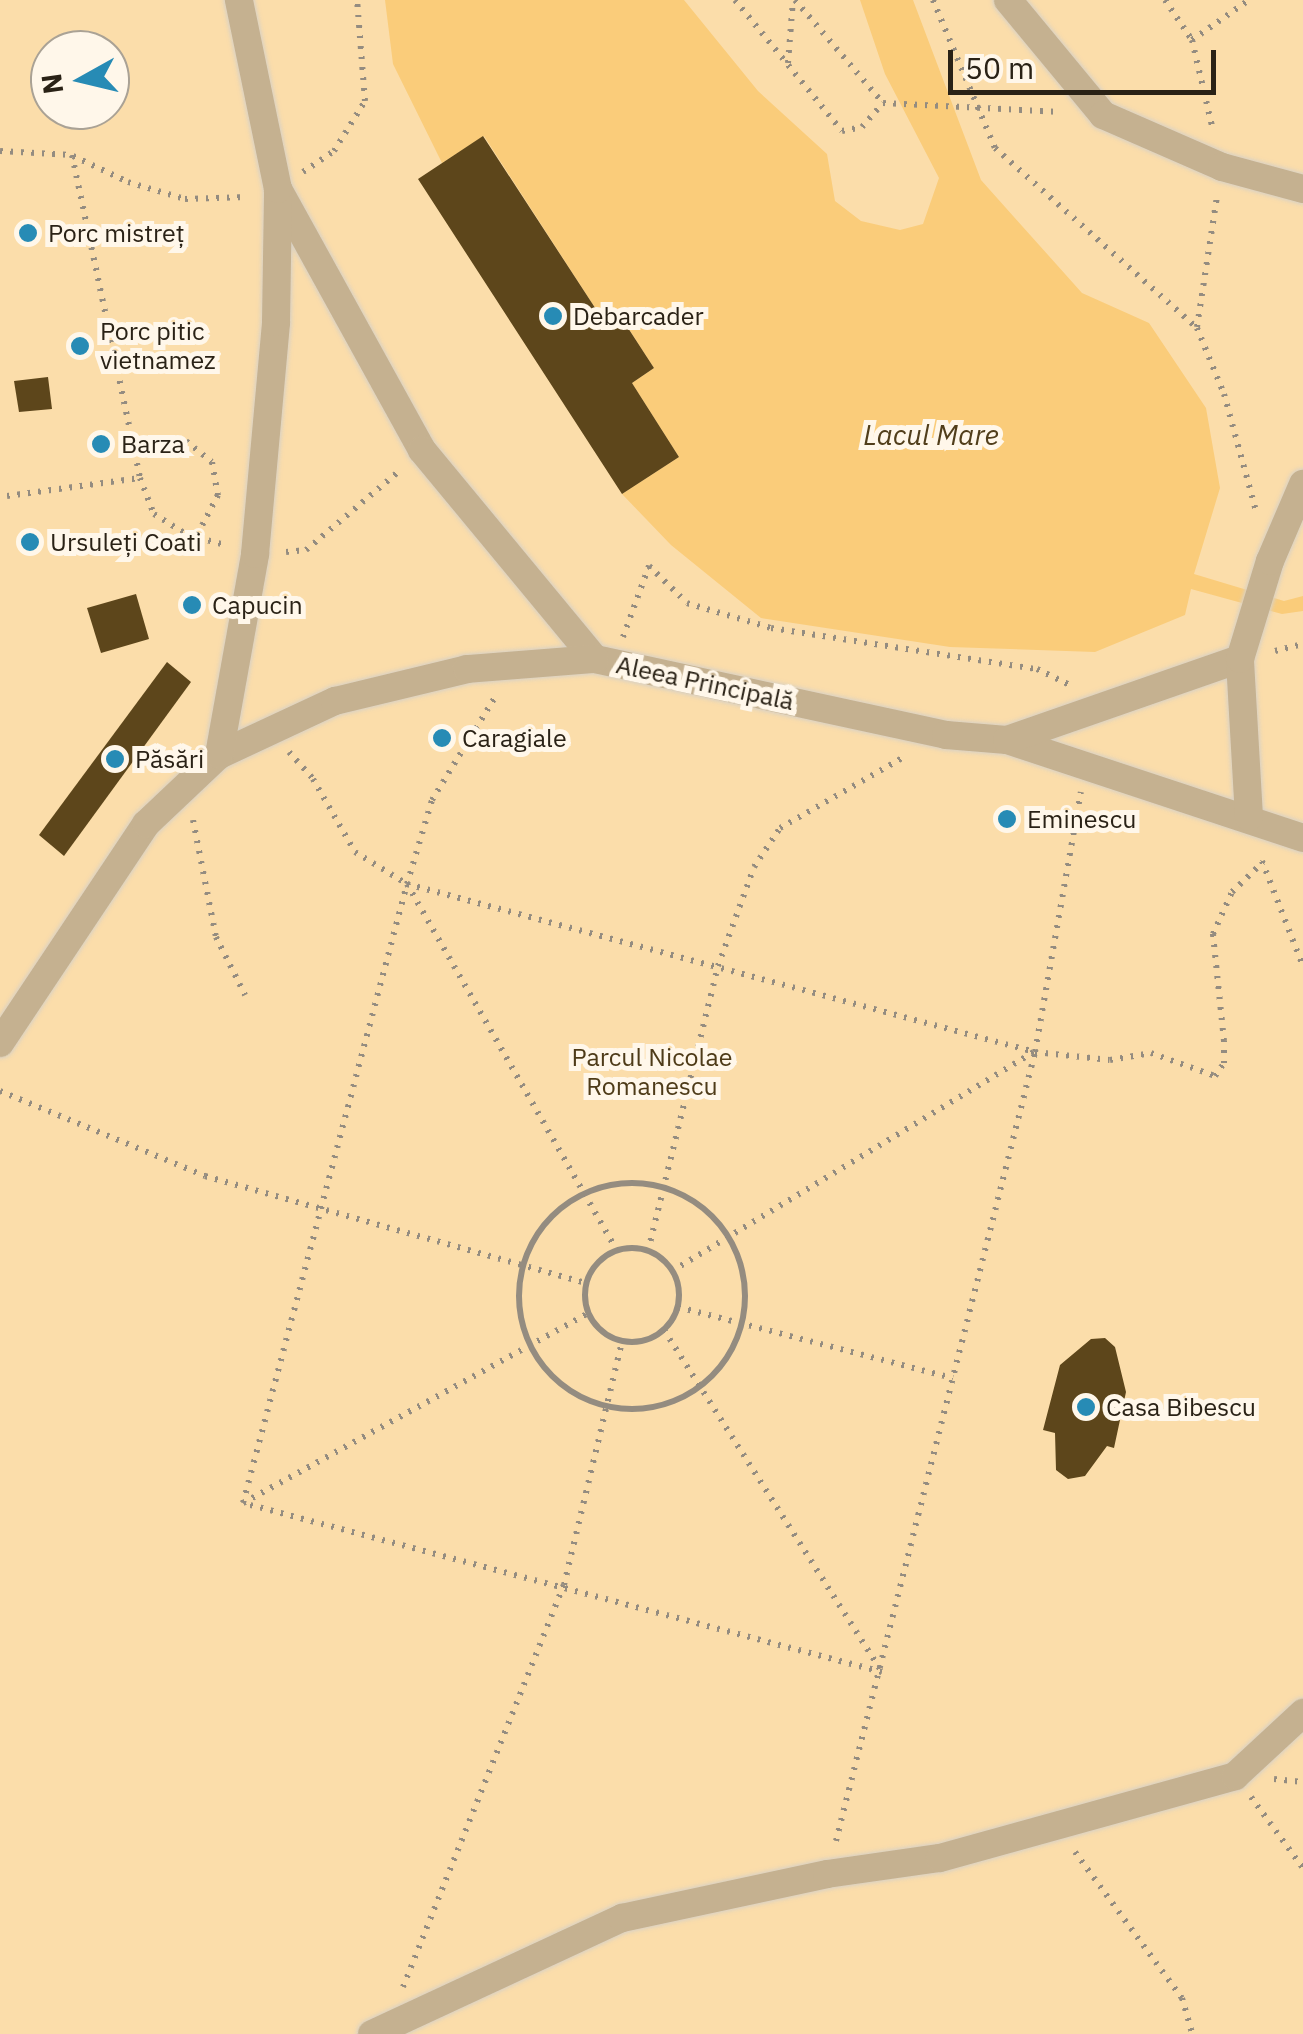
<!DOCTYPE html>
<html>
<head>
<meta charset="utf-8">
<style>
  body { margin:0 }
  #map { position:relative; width:1303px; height:2034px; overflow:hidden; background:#fff7ea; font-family:"IBM Plex Sans",sans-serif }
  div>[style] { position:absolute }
  .green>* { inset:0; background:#fbddaa }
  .water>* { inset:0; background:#facc7a }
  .building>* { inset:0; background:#5d461b }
  .path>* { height:6px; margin-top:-3px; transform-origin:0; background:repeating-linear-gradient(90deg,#948c80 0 2.5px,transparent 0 10.5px) }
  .path>.ring { margin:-3px; padding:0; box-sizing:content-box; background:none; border:6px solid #948c80; border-radius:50% }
  .roads { filter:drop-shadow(0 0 2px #d9d1c4) drop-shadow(0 0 2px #d9d1c4) }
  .pedestrian>* { height:28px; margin:-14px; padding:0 14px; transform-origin:14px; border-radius:14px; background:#c5b190 }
  .dots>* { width:28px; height:28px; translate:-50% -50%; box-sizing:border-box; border:5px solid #fff7ea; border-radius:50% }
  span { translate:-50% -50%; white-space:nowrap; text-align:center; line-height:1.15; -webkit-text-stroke:10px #fff7ea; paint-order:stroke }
  .poi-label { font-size:25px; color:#2a2216 }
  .left { translate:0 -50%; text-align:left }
  .street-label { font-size:25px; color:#2a2216 }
  .park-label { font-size:25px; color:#4e3b18 }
  .water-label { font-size:28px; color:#513e1b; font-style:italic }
  .north { position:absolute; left:30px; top:30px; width:100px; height:100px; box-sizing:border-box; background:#fff7ea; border:2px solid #aaa295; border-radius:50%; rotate:262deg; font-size:28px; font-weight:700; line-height:40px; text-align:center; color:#2a2216 }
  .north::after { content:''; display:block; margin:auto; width:35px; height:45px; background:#278bb5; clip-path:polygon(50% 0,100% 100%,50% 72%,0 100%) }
  .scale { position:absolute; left:948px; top:50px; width:268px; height:45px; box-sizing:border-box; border:5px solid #2a2216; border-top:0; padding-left:12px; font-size:30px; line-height:35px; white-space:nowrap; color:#2a2216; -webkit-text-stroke:8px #fff7ea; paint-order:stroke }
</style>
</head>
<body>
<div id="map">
  <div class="green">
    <i style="clip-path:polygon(evenodd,0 0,1303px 0,1303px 2034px,0 2034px,0 0,50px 50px,110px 50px,110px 110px,50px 110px,50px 50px)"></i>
  </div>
  <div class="water">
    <i style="clip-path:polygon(385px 0,684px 0,758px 91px,827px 154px,835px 201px,861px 221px,900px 230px,923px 224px,939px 178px,885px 74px,860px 0,913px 0,981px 180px,1082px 293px,1149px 323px,1206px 408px,1220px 488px,1194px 574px,1284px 601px,1303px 596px,1303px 611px,1282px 614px,1191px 589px,1185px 615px,1095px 652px,950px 647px,761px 618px,671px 545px,622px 494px,679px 457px,632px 383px,654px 368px,618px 312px,603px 320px,484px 136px,442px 163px,393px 64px)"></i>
  </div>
  <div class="building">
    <i style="clip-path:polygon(483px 136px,603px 320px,617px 311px,654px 368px,632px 383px,679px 457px,622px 494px,418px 179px)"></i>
    <i style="clip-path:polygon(48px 377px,52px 409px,19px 412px,14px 381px)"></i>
    <i style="clip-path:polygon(136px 594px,149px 639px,101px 653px,87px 608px)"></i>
    <i style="clip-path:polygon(167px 662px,191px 682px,64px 856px,39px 835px)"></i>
    <i style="clip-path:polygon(1105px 1338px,1115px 1347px,1126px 1392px,1114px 1448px,1107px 1446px,1085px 1476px,1068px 1479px,1056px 1470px,1055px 1433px,1043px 1430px,1060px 1365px,1091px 1339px)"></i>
  </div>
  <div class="path">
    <i style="left:735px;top:0;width:169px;rotate:50.8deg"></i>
    <i style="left:842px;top:131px;width:20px;rotate:-11deg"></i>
    <i style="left:862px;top:127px;width:32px;rotate:-49deg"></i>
    <i style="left:795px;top:0;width:135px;rotate:49.5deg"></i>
    <i style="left:883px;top:103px;width:178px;rotate:2.9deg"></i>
    <i style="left:933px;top:0;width:160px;rotate:67.3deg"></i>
    <i style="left:995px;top:148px;width:271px;rotate:41.7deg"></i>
    <i style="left:1197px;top:328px;width:71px;rotate:67.8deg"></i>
    <i style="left:1224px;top:394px;width:125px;rotate:74.7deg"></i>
    <i style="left:1165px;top:0;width:48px;rotate:56deg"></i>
    <i style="left:1192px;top:40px;width:92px;rotate:76.9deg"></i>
    <i style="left:1192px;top:40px;width:70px;rotate:-35.1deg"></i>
    <i style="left:788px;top:63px;width:63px;rotate:-85.5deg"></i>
    <i style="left:0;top:151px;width:72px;rotate:3.2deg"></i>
    <i style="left:72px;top:155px;width:330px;rotate:78.1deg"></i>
    <i style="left:140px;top:478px;width:39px;rotate:69deg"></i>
    <i style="left:154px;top:514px;width:40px;rotate:32deg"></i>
    <i style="left:188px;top:535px;width:38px;rotate:15deg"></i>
    <i style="left:73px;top:156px;width:61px;rotate:25.3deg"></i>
    <i style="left:128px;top:182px;width:59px;rotate:16.6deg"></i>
    <i style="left:185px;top:199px;width:62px;rotate:-1.8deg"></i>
    <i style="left:303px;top:172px;width:37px;rotate:-34deg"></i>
    <i style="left:334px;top:151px;width:59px;rotate:-58.2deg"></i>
    <i style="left:365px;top:101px;width:101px;rotate:-94.5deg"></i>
    <i style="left:1197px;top:327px;width:133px;rotate:-81.3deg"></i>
    <i style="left:136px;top:442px;width:50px;rotate:-1.1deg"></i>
    <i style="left:186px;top:441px;width:33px;rotate:39deg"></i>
    <i style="left:212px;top:462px;width:34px;rotate:80deg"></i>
    <i style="left:218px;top:495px;width:47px;rotate:117.6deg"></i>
    <i style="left:7px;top:496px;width:134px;rotate:-7.7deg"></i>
    <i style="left:286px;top:552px;width:20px;rotate:-6deg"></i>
    <i style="left:306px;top:550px;width:122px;rotate:-40.3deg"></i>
    <i style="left:623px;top:637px;width:76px;rotate:-69.9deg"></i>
    <i style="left:649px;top:566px;width:53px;rotate:44.2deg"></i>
    <i style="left:687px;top:603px;width:88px;rotate:16.6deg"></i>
    <i style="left:771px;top:628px;width:269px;rotate:8.8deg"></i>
    <i style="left:1037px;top:669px;width:37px;rotate:26deg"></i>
    <i style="left:1275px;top:651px;width:29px;rotate:-14deg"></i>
    <i style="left:289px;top:752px;width:36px;rotate:48deg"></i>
    <i style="left:313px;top:779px;width:84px;rotate:60.1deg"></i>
    <i style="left:355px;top:852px;width:61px;rotate:31.6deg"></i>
    <i style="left:407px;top:884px;width:422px;rotate:60.2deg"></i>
    <i style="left:193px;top:820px;width:119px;rotate:78.9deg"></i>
    <i style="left:216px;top:937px;width:65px;rotate:63.4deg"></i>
    <i style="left:1262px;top:861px;width:113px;rotate:68.7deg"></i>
    <i style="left:407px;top:884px;width:88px;rotate:-73.4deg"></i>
    <i style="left:432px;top:800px;width:121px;rotate:-58.5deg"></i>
    <i style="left:0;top:1091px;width:222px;rotate:22.5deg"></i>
    <i style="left:205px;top:1176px;width:396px;rotate:15.7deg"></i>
    <i class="ring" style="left:519px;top:1183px;width:220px;height:220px"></i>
    <i class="ring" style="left:585px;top:1248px;width:88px;height:88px"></i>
    <i style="left:648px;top:1251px;width:293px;rotate:-76.2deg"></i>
    <i style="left:718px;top:966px;width:105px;rotate:-70deg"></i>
    <i style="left:754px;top:867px;width:47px;rotate:-56.3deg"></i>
    <i style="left:780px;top:828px;width:143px;rotate:-29.8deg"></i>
    <i style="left:672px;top:1271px;width:423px;rotate:-31.2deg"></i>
    <i style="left:678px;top:1307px;width:284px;rotate:14.5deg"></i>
    <i style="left:664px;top:1330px;width:404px;rotate:57.5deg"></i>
    <i style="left:243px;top:1503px;width:394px;rotate:-28.8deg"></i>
    <i style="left:882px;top:1672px;width:661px;rotate:-165.19deg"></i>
    <i style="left:243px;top:1503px;width:640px;rotate:-75.16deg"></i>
    <i style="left:407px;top:884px;width:650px;rotate:14.98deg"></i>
    <i style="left:1035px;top:1052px;width:75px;rotate:6.1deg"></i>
    <i style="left:1110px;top:1060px;width:42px;rotate:-9.7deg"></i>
    <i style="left:1151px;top:1053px;width:68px;rotate:19.8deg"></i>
    <i style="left:1215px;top:1076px;width:16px;rotate:-55deg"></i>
    <i style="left:1224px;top:1063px;width:22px;rotate:-90deg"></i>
    <i style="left:1224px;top:1041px;width:108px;rotate:-95.9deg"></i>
    <i style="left:1213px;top:934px;width:46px;rotate:-65.7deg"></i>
    <i style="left:1232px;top:892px;width:43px;rotate:-44.1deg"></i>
    <i style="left:1274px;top:1779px;width:29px;rotate:6deg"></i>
    <i style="left:1251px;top:1797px;width:88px;rotate:53.8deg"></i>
    <i style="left:836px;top:1841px;width:814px;rotate:-75.84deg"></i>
    <i style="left:1035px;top:1052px;width:264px;rotate:-80deg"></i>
    <i style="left:1075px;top:1852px;width:181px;rotate:53.8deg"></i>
    <i style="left:1182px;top:1998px;width:37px;rotate:74deg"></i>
    <i style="left:403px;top:1987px;width:433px;rotate:-68.2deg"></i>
    <i style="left:564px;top:1585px;width:250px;rotate:-76.6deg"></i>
  </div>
  <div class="roads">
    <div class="pedestrian">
      <i style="left:1008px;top:0;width:149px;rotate:50.4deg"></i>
      <i style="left:1103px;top:115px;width:130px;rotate:23.6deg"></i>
      <i style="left:1222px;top:167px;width:84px;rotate:15.2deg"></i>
      <i style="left:278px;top:189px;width:298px;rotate:61.1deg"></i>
      <i style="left:422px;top:450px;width:271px;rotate:50.4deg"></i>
      <i style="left:595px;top:659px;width:359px;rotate:12.2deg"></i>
      <i style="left:946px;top:735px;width:61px;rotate:4.7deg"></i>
      <i style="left:1007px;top:740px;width:312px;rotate:18.3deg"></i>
      <i style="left:1007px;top:740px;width:247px;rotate:-19.2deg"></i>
      <i style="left:219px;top:755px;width:128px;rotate:-25deg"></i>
      <i style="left:335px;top:701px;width:136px;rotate:-13.6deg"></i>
      <i style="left:467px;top:669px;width:128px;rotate:-4.5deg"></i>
      <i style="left:1249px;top:817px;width:158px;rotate:-93.3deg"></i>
      <i style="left:1240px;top:659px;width:102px;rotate:-73deg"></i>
      <i style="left:1270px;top:561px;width:84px;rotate:-66.8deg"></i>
      <i style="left:0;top:1043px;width:263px;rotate:-56.3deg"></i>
      <i style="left:146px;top:824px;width:100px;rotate:-43.4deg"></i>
      <i style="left:219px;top:755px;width:204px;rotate:-79.8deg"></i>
      <i style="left:255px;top:554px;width:233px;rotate:-84.8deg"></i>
      <i style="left:276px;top:322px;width:133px;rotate:-89.1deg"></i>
      <i style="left:278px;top:189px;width:193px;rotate:-101.7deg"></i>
      <i style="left:372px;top:2034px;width:276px;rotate:-24.9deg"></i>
      <i style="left:622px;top:1918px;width:210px;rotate:-12.1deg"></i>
      <i style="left:827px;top:1874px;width:114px;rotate:-8.1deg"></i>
      <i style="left:940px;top:1858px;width:306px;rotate:-15.5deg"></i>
      <i style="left:1235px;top:1776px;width:93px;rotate:-42.8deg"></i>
    </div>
  </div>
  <div class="dots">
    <i style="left:28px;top:233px;background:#278bb5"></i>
    <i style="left:553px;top:316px;background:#278bb5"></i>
    <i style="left:80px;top:346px;background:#278bb5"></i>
    <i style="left:101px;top:444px;background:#278bb5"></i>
    <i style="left:30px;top:542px;background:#278bb5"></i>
    <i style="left:192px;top:605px;background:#278bb5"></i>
    <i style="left:442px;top:738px;background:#278bb5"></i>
    <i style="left:115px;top:759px;background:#278bb5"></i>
    <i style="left:1007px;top:819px;background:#278bb5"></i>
    <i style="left:1086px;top:1407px;background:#278bb5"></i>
  </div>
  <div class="poi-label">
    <span class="left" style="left:48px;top:233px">Porc mistreț</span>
    <span class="left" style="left:573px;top:316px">Debarcader</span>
    <span class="left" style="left:100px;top:346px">Porc pitic<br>vietnamez</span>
    <span class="left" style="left:121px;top:444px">Barza</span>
    <span class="left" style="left:50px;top:542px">Ursuleți Coati</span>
    <span class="left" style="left:212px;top:605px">Capucin</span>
    <span class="left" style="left:462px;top:738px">Caragiale</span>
    <span class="left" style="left:135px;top:759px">Păsări</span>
    <span class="left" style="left:1027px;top:819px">Eminescu</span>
    <span class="left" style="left:1106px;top:1407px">Casa Bibescu</span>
  </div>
  <div class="street-label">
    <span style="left:705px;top:683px;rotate:12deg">Aleea Principală</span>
  </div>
  <div class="park-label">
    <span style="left:652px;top:1072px">Parcul Nicolae<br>Romanescu</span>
  </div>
  <div class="water-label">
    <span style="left:931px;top:435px">Lacul Mare</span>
  </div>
  <div class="north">N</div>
  <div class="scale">50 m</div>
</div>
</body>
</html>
